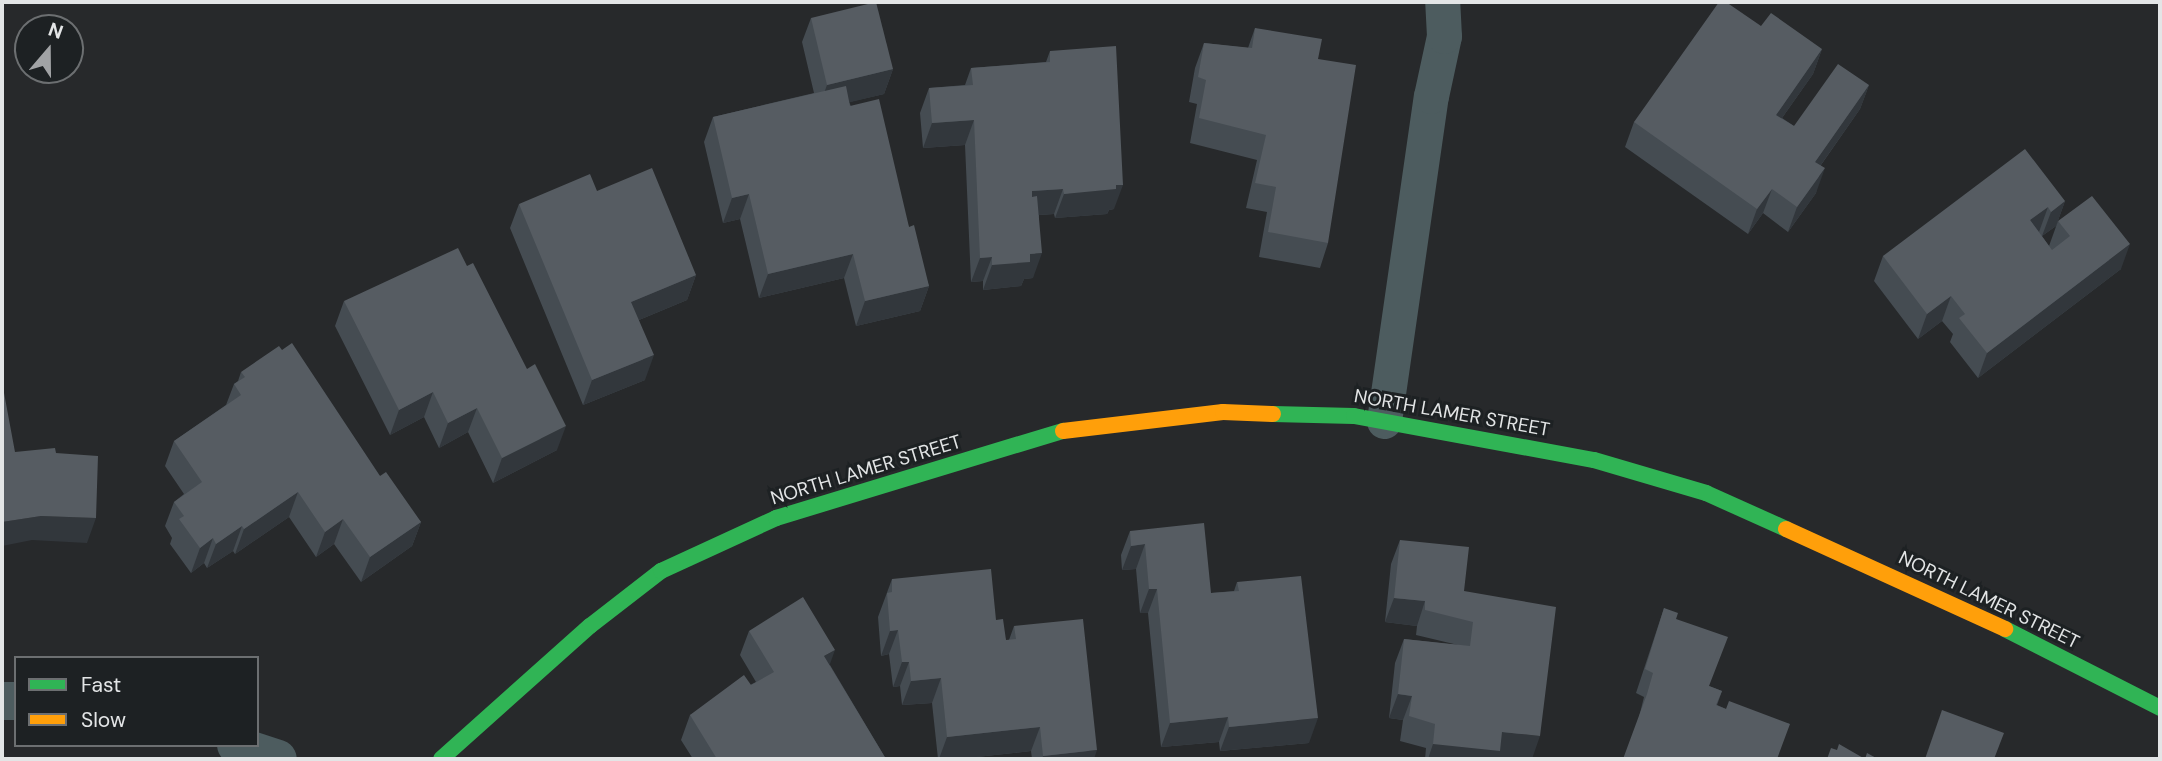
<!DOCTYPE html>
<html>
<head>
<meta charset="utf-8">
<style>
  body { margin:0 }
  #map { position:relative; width:2162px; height:761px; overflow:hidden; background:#27292b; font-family:"DM Sans",sans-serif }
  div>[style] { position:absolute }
  .lane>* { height:35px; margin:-17.5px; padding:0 17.5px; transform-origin:17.5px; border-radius:17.5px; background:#4d5c5f }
  .street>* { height:38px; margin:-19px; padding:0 19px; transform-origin:19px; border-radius:19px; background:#4d5c5f }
  .fast>* { height:16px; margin:-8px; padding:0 8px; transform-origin:8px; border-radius:8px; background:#30b455 }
  .slow>* { height:16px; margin:-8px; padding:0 8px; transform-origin:8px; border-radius:8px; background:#ff9f0a }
  .wall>* { inset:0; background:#454c52 }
  .shaded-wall>* { inset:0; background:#32373c }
  .building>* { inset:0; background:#565c62 }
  span { translate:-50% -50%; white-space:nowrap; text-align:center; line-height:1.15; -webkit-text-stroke:6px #1d2123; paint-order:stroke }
  .street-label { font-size:19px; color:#e3e5e6 }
  .frame { position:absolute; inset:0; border:4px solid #e3e5e6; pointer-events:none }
  .legend { position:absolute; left:14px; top:656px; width:245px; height:91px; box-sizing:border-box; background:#1d2123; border:2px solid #6c6f71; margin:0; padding:9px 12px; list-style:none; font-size:21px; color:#e3e5e6 }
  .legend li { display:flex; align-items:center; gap:14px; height:35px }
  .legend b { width:35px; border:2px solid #6c6f71 }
  .north { position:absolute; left:14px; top:14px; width:70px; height:70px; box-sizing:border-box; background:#1d2123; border:2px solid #6c6f71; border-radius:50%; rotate:20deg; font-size:19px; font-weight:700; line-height:28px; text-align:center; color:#e3e5e6 }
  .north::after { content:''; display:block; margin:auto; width:24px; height:32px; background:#a1a3a5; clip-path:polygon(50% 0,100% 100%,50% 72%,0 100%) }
</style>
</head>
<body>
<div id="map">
  <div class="lane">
    <i style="left:1384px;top:421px;width:328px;rotate:-81.8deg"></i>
    <i style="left:1431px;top:96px;width:61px;rotate:-77.8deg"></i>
    <i style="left:1444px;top:36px;width:34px;rotate:-93deg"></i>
  </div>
  <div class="street">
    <i style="left:2px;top:701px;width:14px"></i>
    <i style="left:236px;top:745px;width:44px;rotate:18.4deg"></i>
  </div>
  <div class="fast">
    <i style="left:1273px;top:414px;width:81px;rotate:1.4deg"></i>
    <i style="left:1354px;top:416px;width:244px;rotate:10.4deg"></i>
    <i style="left:1594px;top:460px;width:117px;rotate:16.4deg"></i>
    <i style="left:1706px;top:493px;width:88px;rotate:24.2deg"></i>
    <i style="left:2005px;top:629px;width:174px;rotate:27deg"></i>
    <i style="left:441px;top:759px;width:200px;rotate:-41.8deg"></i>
    <i style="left:590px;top:626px;width:90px;rotate:-37.8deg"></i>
    <i style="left:661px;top:571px;width:127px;rotate:-24.7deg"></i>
    <i style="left:776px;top:518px;width:300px;rotate:-16.9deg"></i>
  </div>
  <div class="slow">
    <i style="left:1063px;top:431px;width:161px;rotate:-6.8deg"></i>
    <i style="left:1223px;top:412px;width:50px;rotate:2.3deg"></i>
    <i style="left:1786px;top:529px;width:241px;rotate:24.5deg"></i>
  </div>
  <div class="wall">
    <i style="clip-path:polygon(811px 18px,893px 69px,884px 94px,849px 102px,909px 227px,929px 286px,920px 311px,856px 326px,844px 278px,759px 298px,740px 219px,723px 223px,704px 142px,713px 117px,814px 93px,802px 42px)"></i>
    <i style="clip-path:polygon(1255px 28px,1318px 59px,1328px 243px,1320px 268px,1259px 257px,1267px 212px,1246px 208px,1257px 160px,1190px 143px,1197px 104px,1189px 102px,1195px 68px,1204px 43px,1248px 48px)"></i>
    <i style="clip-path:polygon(1822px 49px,1813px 74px,1782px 118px,1794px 126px,1869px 85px,1860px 109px,1821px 165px,1816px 193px,1788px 232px,1763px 213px,1748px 234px,1625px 147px,1634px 122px)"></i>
    <i style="clip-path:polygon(1050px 51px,1114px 209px,1109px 210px,1107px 214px,1055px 218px,1054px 214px,1039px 215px,1033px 278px,1024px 279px,1021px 286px,983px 290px,983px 281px,971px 282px,965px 145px,923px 148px,920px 113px,929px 88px,965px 85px,971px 68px,1046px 62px)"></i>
    <i style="clip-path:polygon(2065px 201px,2056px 226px,2042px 236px,2049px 246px,2058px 221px,2121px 269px,1978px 378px,1950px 342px,1953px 334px,1942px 321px,1918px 339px,1874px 281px,1883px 256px)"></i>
    <i style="clip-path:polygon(519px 204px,696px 275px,687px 300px,639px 320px,645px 380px,583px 405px,510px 228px)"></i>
    <i style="clip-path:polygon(344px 301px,557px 450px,493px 483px,468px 432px,439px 448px,424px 417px,390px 435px,335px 326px)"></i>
    <i style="clip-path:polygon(241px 372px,380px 476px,421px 522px,412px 546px,361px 582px,334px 544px,316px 557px,289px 517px,235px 554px,233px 551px,207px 568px,204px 563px,191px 573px,170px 544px,172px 538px,165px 526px,174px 502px,184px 494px,165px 466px,174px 441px,226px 405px,234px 384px,238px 381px)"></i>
    <i style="clip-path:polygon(1130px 531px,1211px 593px,1234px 591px,1237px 582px,1309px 743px,1220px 751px,1219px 742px,1161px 747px,1148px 613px,1140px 613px,1136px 569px,1122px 570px,1121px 555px)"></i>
    <i style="clip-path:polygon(1400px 540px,1464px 591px,1532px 759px,1518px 759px,1498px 757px,1497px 759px,1425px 759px,1426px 748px,1400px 741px,1403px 720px,1389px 718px,1395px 663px,1404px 639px,1458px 645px,1416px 635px,1417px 626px,1385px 622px,1391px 564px)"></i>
    <i style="clip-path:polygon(892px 579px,996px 620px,1006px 640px,1009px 640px,1014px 626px,1094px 759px,1032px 759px,1031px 751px,958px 759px,938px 759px,932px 703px,902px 705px,900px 686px,893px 687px,889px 654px,881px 656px,878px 617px)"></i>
    <i style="clip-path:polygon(1664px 608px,1676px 619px,1709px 686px,1722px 691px,1717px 705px,1726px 709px,1790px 724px,1639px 717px,1644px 697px,1636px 693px)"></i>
    <i style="clip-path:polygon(749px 631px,830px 665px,886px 759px,693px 759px,681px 740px,690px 715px,756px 682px,740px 655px)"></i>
  </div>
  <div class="shaded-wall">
    <i style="clip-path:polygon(1822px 49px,1813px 74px,1767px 139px,1776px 115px)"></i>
    <i style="clip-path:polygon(893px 69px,884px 94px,818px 110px,827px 85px)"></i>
    <i style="clip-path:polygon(1869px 85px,1860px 109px,1806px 186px,1815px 162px)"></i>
    <i style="clip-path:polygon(974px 120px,965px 145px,923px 148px,932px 123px)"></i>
    <i style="clip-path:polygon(1825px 168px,1816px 193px,1788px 232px,1797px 207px)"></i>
    <i style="clip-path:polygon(1116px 185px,1123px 185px,1114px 209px,1109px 210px,1107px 214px,1055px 218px,1064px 194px)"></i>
    <i style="clip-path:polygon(1063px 189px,1054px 214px,1023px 216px,1032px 191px)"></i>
    <i style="clip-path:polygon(1772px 189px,1763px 213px,1748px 234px,1757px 209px)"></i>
    <i style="clip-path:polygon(749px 194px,740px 219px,723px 223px,732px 198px)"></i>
    <i style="clip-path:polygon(2065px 201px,2056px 226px,2042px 236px,2051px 212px)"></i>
    <i style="clip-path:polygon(2048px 207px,2039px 232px,2030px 220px)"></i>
    <i style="clip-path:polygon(2130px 244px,2121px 269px,1978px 378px,1987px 353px)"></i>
    <i style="clip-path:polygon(1042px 253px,1033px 278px,1024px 279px,1021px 286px,983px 290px,992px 265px,1030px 254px)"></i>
    <i style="clip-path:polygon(853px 254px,844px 278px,759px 298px,768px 274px)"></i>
    <i style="clip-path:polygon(992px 257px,983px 281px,971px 282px,980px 258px)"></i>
    <i style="clip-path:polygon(696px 275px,687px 300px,622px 327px,631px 302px)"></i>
    <i style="clip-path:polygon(929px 286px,920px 311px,856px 326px,865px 301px)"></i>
    <i style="clip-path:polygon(1951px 296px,1942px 321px,1918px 339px,1927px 314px)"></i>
    <i style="clip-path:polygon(654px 355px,645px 380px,583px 405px,592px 380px)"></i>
    <i style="clip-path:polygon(433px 392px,424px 417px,390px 435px,399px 410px)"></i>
    <i style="clip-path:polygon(477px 408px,468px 432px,439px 448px,448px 423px)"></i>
    <i style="clip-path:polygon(566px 426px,557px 450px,493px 483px,502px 458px)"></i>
    <i style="clip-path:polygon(298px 492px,289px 517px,235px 554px,244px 529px)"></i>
    <i style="clip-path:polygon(41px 516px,96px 518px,87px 543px,32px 540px,2px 546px,2px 522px)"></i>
    <i style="clip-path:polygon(343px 519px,334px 544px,316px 557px,325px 532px)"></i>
    <i style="clip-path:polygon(421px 522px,412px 546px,361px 582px,370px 557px)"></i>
    <i style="clip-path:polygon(242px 526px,233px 551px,207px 568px,216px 544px)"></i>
    <i style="clip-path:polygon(213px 538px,204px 563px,191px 573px,200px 548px)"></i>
    <i style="clip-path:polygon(1145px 544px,1136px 569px,1122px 570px,1131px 546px)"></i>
    <i style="clip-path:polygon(1149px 589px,1157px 589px,1148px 613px,1140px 613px)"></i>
    <i style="clip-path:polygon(1394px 598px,1425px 601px,1417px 626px,1385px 622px)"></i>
    <i style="clip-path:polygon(898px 630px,889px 654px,881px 656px,890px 631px)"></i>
    <i style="clip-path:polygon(835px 650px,826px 675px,824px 656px)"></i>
    <i style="clip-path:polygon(902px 662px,909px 662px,900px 686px,893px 687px)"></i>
    <i style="clip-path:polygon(941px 678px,932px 703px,902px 705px,911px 681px)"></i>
    <i style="clip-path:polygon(1398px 694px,1412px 696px,1403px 720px,1389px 718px)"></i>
    <i style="clip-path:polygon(1228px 717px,1219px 742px,1161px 747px,1170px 723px)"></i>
    <i style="clip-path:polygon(1318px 718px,1309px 743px,1220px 751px,1229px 727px)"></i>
    <i style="clip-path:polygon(1040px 727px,1031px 751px,958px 759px,939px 759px,947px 737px)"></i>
    <i style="clip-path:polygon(1502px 732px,1540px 736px,1532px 759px,1518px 759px,1498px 757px,1497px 759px,1428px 759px,1433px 744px)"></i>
    <i style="clip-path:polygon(1097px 750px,1094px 759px,1042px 759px,1043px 756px)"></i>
  </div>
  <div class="building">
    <i style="clip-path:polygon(876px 2px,893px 69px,827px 85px,811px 18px)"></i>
    <i style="clip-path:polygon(1719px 2px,1726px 2px,1761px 26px,1771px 13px,1822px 49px,1776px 115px,1794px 126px,1838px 64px,1869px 85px,1815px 162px,1825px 168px,1797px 207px,1772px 189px,1757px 209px,1634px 122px)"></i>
    <i style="clip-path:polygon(1255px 28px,1322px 39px,1318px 59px,1356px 65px,1328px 243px,1268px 232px,1276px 187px,1255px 183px,1266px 135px,1199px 118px,1206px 80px,1198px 77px,1204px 43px,1252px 48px)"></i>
    <i style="clip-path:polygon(1116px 46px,1123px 185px,1116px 185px,1116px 189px,1064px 194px,1063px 189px,1032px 191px,1032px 197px,1037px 196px,1042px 253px,1030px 254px,1030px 262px,992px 265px,992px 257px,980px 258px,974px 120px,932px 123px,929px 88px,973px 85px,971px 68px,1050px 62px,1050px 51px)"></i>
    <i style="clip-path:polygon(846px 86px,850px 106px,879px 99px,909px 227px,914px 225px,929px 286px,865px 301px,853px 254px,768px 274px,749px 194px,732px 198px,713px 117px)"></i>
    <i style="clip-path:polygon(2025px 149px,2065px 201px,2051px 212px,2048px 207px,2030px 220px,2052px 250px,2070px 236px,2058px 221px,2092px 196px,2130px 244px,1987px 353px,1959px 318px,1965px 314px,1951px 296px,1927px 314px,1883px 256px)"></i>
    <i style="clip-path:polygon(652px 168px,696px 275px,631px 302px,654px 355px,592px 380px,519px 204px,590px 174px,597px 191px)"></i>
    <i style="clip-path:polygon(458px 248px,467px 266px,473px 263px,527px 369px,535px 364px,566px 426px,502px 458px,477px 408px,448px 423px,433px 392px,399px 410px,344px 301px)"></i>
    <i style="clip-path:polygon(292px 343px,380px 476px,386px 472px,421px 522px,370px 557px,343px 519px,325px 532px,298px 492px,244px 529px,242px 526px,216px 544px,213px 538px,200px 548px,179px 519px,184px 516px,174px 502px,202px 482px,174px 441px,241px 395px,234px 384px,245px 377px,241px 372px,279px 346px,282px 350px)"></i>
    <i style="clip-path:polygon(2px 382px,15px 452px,55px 448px,56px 453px,98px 456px,96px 518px,41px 516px,2px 522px)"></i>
    <i style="clip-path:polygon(1204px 523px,1211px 593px,1239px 591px,1237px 582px,1301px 576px,1318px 718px,1229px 727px,1228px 717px,1170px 723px,1157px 589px,1149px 589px,1145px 544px,1131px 546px,1130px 531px)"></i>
    <i style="clip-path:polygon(1400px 540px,1469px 547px,1464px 591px,1556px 607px,1540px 736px,1502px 732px,1500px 751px,1433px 744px,1435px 724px,1409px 716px,1412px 696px,1398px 694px,1404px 639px,1470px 646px,1473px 622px,1425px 610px,1425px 601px,1394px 598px)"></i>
    <i style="clip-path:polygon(991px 569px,996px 620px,1003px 619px,1006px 640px,1016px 639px,1014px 626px,1083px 619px,1097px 750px,1043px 756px,1040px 727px,947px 737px,941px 678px,911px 681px,909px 662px,902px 662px,898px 630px,890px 631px,887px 593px,892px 592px,892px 579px)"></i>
    <i style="clip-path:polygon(803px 597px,835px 650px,824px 656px,886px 759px,717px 759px,690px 715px,744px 675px,751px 685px,774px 672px,749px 631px)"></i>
    <i style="clip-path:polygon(1664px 608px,1678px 613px,1676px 619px,1728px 637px,1709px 686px,1722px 691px,1716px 705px,1726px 709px,1729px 701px,1790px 724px,1777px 759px,1623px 759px,1647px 694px,1653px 673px,1645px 669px)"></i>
    <i style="clip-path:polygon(1942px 710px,2004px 733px,1994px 759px,1925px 759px)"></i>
    <i style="clip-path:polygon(1839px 744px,1865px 759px,1867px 753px,1878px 759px,1827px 759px,1831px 748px,1837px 750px)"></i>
  </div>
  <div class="street-label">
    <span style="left:1452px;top:413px;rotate:10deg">NORTH LAMER STREET</span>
    <span style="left:866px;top:470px;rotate:-17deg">NORTH LAMER STREET</span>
    <span style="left:1989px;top:600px;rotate:26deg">NORTH LAMER STREET</span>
  </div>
  <div class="frame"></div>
  <ul class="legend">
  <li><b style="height:9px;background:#30b455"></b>Fast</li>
  <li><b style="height:9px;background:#ff9f0a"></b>Slow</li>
  </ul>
  <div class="north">N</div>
</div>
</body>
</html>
